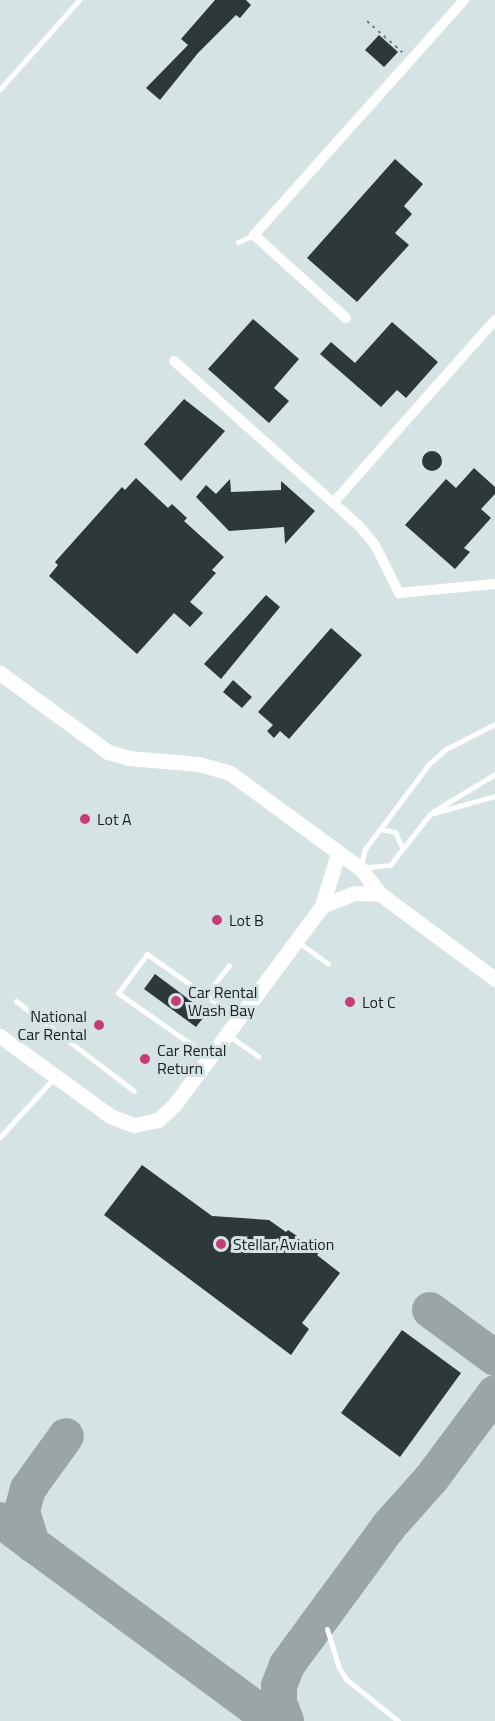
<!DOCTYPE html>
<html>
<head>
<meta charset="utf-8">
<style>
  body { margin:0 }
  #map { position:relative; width:495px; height:1721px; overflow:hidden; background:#d5e3e5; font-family:"Titillium Web",sans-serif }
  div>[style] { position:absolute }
  .taxiway>* { height:36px; margin:-18px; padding:0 18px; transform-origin:18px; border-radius:18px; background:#9aa5a6 }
  .building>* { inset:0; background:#2d383a }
  .round { border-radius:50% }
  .path>* { height:2px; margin-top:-1px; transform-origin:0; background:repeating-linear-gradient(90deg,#757f80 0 3px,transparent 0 7.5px) }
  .lane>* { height:5px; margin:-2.5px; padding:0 2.5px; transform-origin:2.5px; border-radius:2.5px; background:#fff }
  .street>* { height:10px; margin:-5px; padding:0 5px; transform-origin:5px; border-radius:5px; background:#fff }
  .secondary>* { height:15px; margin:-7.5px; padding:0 7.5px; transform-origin:7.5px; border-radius:7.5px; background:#fff }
  .dots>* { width:16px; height:16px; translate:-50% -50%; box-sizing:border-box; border:3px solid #d5e3e5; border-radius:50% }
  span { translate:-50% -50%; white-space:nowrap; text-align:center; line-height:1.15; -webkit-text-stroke:6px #d5e3e5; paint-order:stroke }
  .poi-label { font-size:16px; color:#191e1f }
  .left { translate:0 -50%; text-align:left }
  .right { translate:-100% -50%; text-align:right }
</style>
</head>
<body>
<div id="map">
  <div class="taxiway">
    <i style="left:430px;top:1310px;width:81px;rotate:36.4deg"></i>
    <i style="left:0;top:1520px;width:339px;rotate:36.4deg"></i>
    <i style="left:32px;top:1544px;width:34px;rotate:-107deg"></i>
    <i style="left:22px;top:1511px;width:23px;rotate:-75deg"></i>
    <i style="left:28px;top:1489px;width:65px;rotate:-54.4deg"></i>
    <i style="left:286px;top:1721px;width:19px;rotate:-111deg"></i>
    <i style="left:279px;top:1703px;width:17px;rotate:-90deg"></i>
    <i style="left:279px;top:1686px;width:22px;rotate:-69deg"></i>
    <i style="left:287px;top:1665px;width:172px;rotate:-53.7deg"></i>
    <i style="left:389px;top:1526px;width:63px;rotate:-48.2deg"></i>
    <i style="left:431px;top:1479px;width:107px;rotate:-53.3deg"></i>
  </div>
  <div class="building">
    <i style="clip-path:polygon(215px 0,246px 0,251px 5px,240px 18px,236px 15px,198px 53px,160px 100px,146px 88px,188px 45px,181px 39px)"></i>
    <i style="clip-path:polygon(379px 35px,398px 52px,384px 67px,365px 50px)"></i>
    <i style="clip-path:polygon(395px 159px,423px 184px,404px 206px,412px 214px,395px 233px,409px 245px,357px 302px,307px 258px)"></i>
    <i style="clip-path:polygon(253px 319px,299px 359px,274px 388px,289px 401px,269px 423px,208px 369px)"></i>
    <i style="clip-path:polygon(392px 322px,438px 362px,406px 398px,397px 390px,381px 407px,320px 354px,331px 342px,355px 363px)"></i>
    <i style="clip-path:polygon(184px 399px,225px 431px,181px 481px,144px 444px)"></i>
    <i class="round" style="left:422px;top:451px;width:20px;height:20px"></i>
    <i style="clip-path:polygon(474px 468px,495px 487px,495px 494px,481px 509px,491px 518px,464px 548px,470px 552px,455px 569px,405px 525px,446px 479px,456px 488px)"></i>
    <i style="clip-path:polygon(136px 478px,168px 508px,172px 504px,187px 518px,184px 521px,224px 557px,212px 570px,216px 573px,190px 602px,203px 613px,190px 627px,174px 613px,137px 654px,49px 576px,58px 565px,55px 562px,122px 487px,125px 490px)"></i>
    <i style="clip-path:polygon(230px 479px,231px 492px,281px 490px,281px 481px,315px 511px,285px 544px,284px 527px,229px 531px,196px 497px,206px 485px,216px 494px)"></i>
    <i style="clip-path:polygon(266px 595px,280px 607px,221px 679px,204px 664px)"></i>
    <i style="clip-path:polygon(331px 628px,362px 655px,289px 739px,280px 731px,274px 738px,267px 731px,273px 725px,258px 712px)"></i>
    <i style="clip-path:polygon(233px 680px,252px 697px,242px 708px,223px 692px)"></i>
    <i style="clip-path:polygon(155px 974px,207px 1013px,196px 1027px,144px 989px)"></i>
    <i style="clip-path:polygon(142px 1165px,212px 1216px,269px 1220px,286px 1232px,288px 1230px,320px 1251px,317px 1255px,340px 1273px,302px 1323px,309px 1329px,291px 1355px,104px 1215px)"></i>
    <i style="clip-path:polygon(402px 1330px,461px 1373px,400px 1457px,341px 1413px)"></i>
  </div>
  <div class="path">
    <i style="left:367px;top:21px;width:47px;rotate:41.5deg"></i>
  </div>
  <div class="lane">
    <i style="left:0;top:89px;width:119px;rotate:-48.4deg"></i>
    <i style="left:238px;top:242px;width:17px;rotate:-24deg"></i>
    <i style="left:495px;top:724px;width:55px;rotate:153deg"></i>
    <i style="left:446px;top:749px;width:23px;rotate:139deg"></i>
    <i style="left:429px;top:764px;width:106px;rotate:127deg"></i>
    <i style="left:365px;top:849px;width:20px;rotate:105deg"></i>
    <i style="left:360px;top:868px;width:30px;rotate:-6deg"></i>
    <i style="left:390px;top:865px;width:65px;rotate:-51.9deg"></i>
    <i style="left:430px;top:814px;width:67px;rotate:-15.5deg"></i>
    <i style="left:434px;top:811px;width:71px;rotate:-31.2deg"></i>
    <i style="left:380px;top:829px;width:15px;rotate:11deg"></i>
    <i style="left:395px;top:832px;width:17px;rotate:65deg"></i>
    <i style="left:298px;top:942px;width:37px;rotate:36deg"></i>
    <i style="left:205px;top:996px;width:39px;rotate:-52deg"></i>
    <i style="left:16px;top:1001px;width:148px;rotate:37.3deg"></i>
    <i style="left:228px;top:1035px;width:37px;rotate:35deg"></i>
    <i style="left:208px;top:1056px;width:110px;rotate:-145deg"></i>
    <i style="left:118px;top:993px;width:49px;rotate:-53.4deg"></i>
    <i style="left:147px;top:954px;width:111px;rotate:35.1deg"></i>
    <i style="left:0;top:1137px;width:80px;rotate:-47.5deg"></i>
    <i style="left:327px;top:1629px;width:39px;rotate:73deg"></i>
    <i style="left:338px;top:1666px;width:15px;rotate:58deg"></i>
    <i style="left:346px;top:1679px;width:67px;rotate:38.9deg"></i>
  </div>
  <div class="street">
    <i style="left:346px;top:318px;width:124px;rotate:-137.9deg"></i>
    <i style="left:254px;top:235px;width:315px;rotate:-48.2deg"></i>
    <i style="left:174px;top:361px;width:249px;rotate:41.7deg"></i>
    <i style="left:360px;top:527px;width:23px;rotate:50deg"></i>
    <i style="left:375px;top:545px;width:54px;rotate:63.4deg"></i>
    <i style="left:399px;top:593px;width:96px;rotate:-5.4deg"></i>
    <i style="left:333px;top:503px;width:244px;rotate:-48.5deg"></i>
  </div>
  <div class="secondary">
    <i style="left:0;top:673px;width:134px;rotate:36.2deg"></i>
    <i style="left:108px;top:752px;width:22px;rotate:16deg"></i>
    <i style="left:129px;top:758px;width:70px;rotate:4.9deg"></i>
    <i style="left:199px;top:764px;width:32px;rotate:16deg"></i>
    <i style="left:230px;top:773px;width:161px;rotate:36.2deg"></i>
    <i style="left:360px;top:868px;width:33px;rotate:52deg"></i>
    <i style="left:380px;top:894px;width:143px;rotate:36.5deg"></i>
    <i style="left:322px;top:906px;width:35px;rotate:-22deg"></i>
    <i style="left:355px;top:893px;width:25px;rotate:2deg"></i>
    <i style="left:0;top:1036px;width:136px;rotate:36deg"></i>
    <i style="left:110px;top:1116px;width:26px;rotate:21deg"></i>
    <i style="left:134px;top:1125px;width:25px;rotate:-12deg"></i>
    <i style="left:158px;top:1120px;width:23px;rotate:-43deg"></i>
    <i style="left:175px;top:1104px;width:247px;rotate:-53.4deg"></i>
    <i style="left:322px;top:906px;width:55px;rotate:-73.2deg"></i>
  </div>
  <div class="dots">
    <i style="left:85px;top:819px;background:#c53c77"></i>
    <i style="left:217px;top:920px;background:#c53c77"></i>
    <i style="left:176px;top:1001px;background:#c53c77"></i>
    <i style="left:350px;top:1002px;background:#c53c77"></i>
    <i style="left:99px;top:1025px;background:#c53c77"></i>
    <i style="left:145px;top:1059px;background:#c53c77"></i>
    <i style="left:221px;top:1244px;background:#c53c77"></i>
  </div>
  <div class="poi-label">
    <span class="left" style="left:97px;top:819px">Lot A</span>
    <span class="left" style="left:229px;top:920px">Lot B</span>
    <span class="left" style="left:188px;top:1001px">Car Rental<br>Wash Bay</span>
    <span class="left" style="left:362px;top:1002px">Lot C</span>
    <span class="right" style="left:87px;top:1025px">National<br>Car Rental</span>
    <span class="left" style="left:157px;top:1059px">Car Rental<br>Return</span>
    <span class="left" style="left:233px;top:1244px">Stellar Aviation</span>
  </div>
</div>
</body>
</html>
